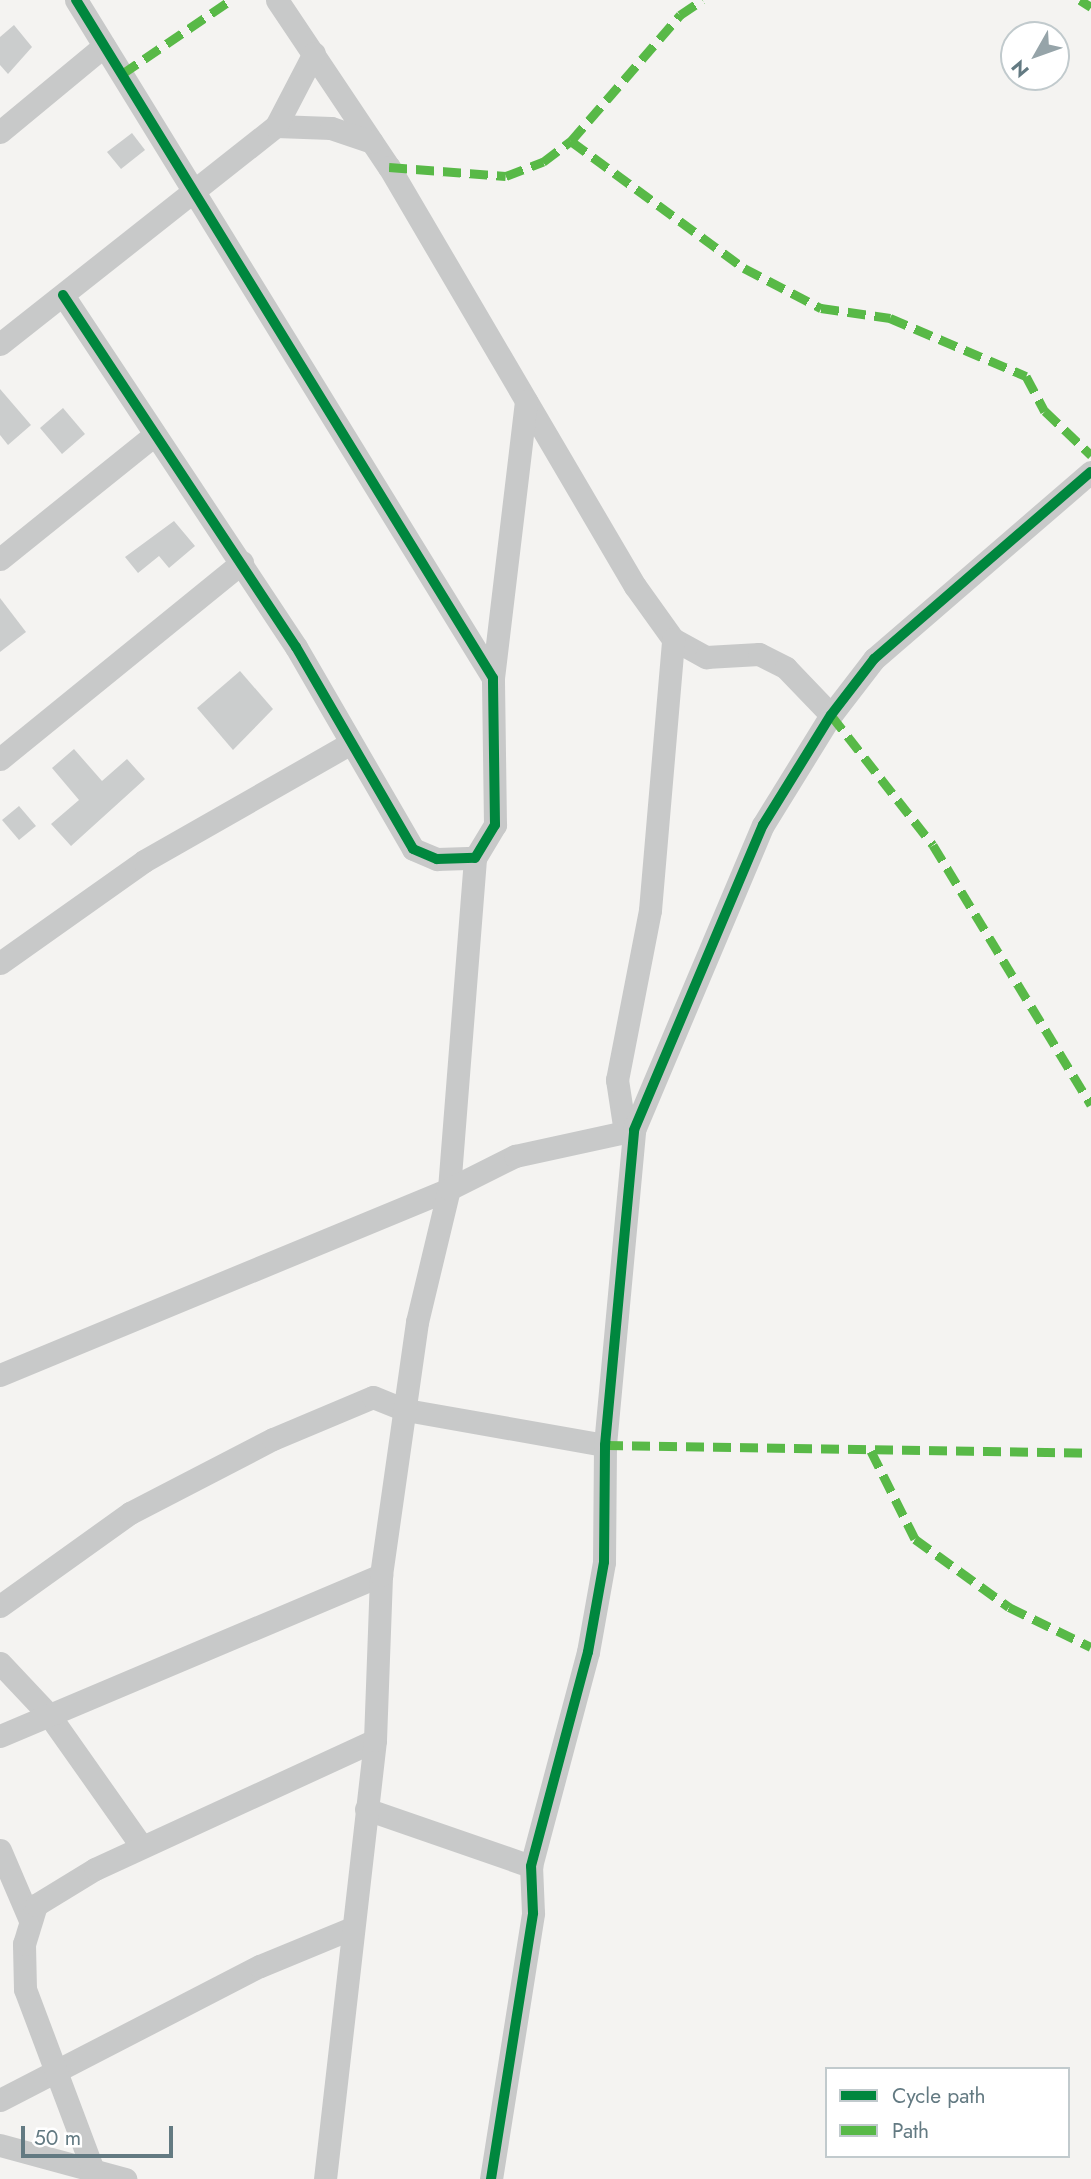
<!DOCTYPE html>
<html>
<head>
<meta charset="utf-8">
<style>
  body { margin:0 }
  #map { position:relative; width:1091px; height:2179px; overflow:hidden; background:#f4f3f1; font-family:Jost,sans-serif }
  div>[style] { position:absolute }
  .building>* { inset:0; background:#cbcdcd }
  .minor>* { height:23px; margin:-11.5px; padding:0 11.5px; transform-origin:11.5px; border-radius:11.5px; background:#c8c9c9 }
  .quiet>* { height:9px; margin-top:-4.5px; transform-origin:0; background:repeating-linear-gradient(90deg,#58b947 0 18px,transparent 0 27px) }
  .cycleway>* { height:10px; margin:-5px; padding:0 5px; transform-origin:5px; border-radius:5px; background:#00873e }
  span { translate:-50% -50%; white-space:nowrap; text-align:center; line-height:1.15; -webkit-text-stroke:7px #fff; paint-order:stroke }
  .legend { position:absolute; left:825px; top:2067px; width:245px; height:91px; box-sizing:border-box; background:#fff; border:2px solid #c1cacd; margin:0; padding:9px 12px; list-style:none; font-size:21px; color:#637a82 }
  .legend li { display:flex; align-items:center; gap:14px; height:35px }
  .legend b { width:35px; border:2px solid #c1cacd }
  .north { position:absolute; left:1000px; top:21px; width:70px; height:70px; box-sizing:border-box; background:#fff; border:2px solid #c1cacd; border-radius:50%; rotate:230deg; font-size:19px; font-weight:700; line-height:28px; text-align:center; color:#637a82 }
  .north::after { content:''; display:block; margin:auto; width:24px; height:32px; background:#96a4a9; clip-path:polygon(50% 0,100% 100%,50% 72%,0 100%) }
  .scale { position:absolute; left:21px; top:2126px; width:152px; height:32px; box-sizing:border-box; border:4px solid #637a82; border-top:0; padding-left:9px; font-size:21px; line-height:24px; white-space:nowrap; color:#637a82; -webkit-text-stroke:5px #fff; paint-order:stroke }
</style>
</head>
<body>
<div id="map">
  <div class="building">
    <i style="clip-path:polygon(14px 25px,32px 47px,8px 74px,0 65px,0 37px)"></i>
    <i style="clip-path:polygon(132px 133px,145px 150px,121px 169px,107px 152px)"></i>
    <i style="clip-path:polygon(0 389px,31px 425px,8px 445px,0 435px)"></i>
    <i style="clip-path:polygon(63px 408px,85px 434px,62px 454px,40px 428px)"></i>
    <i style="clip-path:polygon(174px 521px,195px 546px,169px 568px,159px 556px,138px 573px,125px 557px)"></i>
    <i style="clip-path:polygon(0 598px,26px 632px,0 652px)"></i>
    <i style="clip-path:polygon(240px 671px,273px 709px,233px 750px,197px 708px)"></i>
    <i style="clip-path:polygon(74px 749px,102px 781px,127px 759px,145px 779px,71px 846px,51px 824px,79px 800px,52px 768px)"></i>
    <i style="clip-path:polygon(19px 806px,36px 826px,19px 840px,2px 820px)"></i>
  </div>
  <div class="minor">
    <i style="left:277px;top:0;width:201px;rotate:56.2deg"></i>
    <i style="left:389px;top:167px;width:486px;rotate:59.6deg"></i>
    <i style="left:635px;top:586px;width:65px;rotate:54.4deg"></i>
    <i style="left:673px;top:639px;width:38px;rotate:29deg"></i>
    <i style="left:706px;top:657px;width:53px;rotate:-3.2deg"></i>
    <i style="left:759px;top:654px;width:30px;rotate:27deg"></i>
    <i style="left:786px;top:668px;width:65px;rotate:46.2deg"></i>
    <i style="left:276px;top:126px;width:55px;rotate:2.1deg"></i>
    <i style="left:331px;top:128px;width:43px;rotate:18.9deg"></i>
    <i style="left:0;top:132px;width:135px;rotate:-39.6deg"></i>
    <i style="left:63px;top:295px;width:422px;rotate:56.5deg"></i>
    <i style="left:296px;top:647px;width:233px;rotate:59.9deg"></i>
    <i style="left:413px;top:849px;width:26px;rotate:23deg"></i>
    <i style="left:437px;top:859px;width:38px;rotate:-2deg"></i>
    <i style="left:475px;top:858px;width:39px;rotate:-59deg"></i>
    <i style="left:495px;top:825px;width:147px;rotate:-90.8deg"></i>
    <i style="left:493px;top:678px;width:796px;rotate:-121.59deg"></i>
    <i style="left:0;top:344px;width:352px;rotate:-38.3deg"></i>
    <i style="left:276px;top:126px;width:82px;rotate:-62.5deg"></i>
    <i style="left:0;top:559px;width:198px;rotate:-38.8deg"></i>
    <i style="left:493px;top:678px;width:279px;rotate:-83.2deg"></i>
    <i style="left:0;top:759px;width:312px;rotate:-39.1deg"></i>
    <i style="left:0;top:963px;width:176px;rotate:-35.3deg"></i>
    <i style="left:144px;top:861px;width:238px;rotate:-29.7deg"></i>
    <i style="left:625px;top:1132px;width:53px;rotate:-98.7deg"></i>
    <i style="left:617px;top:1080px;width:173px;rotate:-79deg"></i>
    <i style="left:650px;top:910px;width:272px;rotate:-85.1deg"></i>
    <i style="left:0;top:1375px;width:486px;rotate:-22.5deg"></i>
    <i style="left:449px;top:1189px;width:332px;rotate:-85.5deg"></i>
    <i style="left:0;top:1606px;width:160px;rotate:-35.6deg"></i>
    <i style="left:130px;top:1513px;width:161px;rotate:-27.4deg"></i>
    <i style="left:273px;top:1439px;width:108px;rotate:-22.8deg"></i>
    <i style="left:373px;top:1397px;width:35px;rotate:22deg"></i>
    <i style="left:406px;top:1410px;width:202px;rotate:10deg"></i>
    <i style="left:0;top:1663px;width:71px;rotate:46.7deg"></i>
    <i style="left:49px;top:1715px;width:161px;rotate:54.8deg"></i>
    <i style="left:0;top:1736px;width:414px;rotate:-22.9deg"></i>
    <i style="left:366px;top:1809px;width:175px;rotate:19.1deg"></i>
    <i style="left:0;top:1850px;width:74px;rotate:66.9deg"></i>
    <i style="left:0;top:2100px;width:292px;rotate:-27.3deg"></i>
    <i style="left:260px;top:1966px;width:100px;rotate:-22.4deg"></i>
    <i style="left:0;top:2145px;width:130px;rotate:15.2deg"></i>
    <i style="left:93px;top:2170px;width:193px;rotate:-110.6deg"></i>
    <i style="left:25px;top:1989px;width:45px;rotate:-91.3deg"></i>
    <i style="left:24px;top:1944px;width:41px;rotate:-72.9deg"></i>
    <i style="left:36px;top:1905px;width:69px;rotate:-31.4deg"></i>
    <i style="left:95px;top:1869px;width:308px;rotate:-24.7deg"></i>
    <i style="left:325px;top:2179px;width:442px;rotate:-83.5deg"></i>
    <i style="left:375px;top:1740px;width:165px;rotate:-87.9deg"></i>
    <i style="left:381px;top:1575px;width:256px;rotate:-81.9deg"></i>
    <i style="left:417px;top:1322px;width:137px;rotate:-76.5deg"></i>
    <i style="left:449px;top:1189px;width:74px;rotate:-26.6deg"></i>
    <i style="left:515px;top:1156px;width:122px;rotate:-12.3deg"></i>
    <i style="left:491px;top:2179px;width:269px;rotate:-81deg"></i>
    <i style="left:533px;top:1913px;width:47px;rotate:-92.4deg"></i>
    <i style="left:531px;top:1866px;width:221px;rotate:-75.1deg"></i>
    <i style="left:588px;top:1652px;width:91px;rotate:-79.9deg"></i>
    <i style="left:604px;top:1562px;width:117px;rotate:-89.5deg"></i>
    <i style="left:605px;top:1445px;width:316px;rotate:-84.7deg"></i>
    <i style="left:634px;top:1130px;width:331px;rotate:-67.1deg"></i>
    <i style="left:763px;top:825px;width:129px;rotate:-58.3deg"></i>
    <i style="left:831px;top:715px;width:71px;rotate:-52.5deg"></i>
    <i style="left:874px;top:659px;width:286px;rotate:-40.8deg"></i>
  </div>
  <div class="quiet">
    <i style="left:1080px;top:0;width:13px;rotate:32deg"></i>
    <i style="left:122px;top:74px;width:132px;rotate:-34.2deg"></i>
    <i style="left:571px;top:141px;width:215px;rotate:36.3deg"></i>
    <i style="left:744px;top:268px;width:87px;rotate:27.5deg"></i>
    <i style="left:821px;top:308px;width:70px;rotate:8.2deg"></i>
    <i style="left:890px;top:318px;width:148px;rotate:23.1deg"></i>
    <i style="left:1026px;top:376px;width:40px;rotate:62deg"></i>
    <i style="left:1045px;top:411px;width:64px;rotate:43.7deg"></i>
    <i style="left:389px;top:167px;width:117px;rotate:4.4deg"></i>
    <i style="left:506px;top:176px;width:40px;rotate:-21deg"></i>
    <i style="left:543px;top:162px;width:35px;rotate:-37deg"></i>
    <i style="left:571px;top:141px;width:167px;rotate:-49.1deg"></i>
    <i style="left:680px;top:15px;width:27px;rotate:-34deg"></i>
    <i style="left:831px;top:715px;width:165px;rotate:51.9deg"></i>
    <i style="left:933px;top:845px;width:304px;rotate:58.7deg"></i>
    <i style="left:605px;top:1445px;width:486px;rotate:0.9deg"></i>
    <i style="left:871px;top:1451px;width:98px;rotate:63.4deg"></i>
    <i style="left:915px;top:1539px;width:116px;rotate:35.9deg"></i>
    <i style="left:1009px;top:1607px;width:91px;rotate:26deg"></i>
  </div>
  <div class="cycleway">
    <i style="left:63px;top:295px;width:422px;rotate:56.5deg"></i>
    <i style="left:296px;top:647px;width:233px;rotate:59.9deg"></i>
    <i style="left:413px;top:849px;width:26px;rotate:23deg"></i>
    <i style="left:437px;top:859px;width:38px;rotate:-2deg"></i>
    <i style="left:475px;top:858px;width:39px;rotate:-59deg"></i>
    <i style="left:495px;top:825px;width:147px;rotate:-90.8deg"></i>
    <i style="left:493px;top:678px;width:796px;rotate:-121.59deg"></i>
    <i style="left:491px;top:2179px;width:269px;rotate:-81deg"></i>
    <i style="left:533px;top:1913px;width:47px;rotate:-92.4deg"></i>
    <i style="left:531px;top:1866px;width:221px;rotate:-75.1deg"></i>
    <i style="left:588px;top:1652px;width:91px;rotate:-79.9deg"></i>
    <i style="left:604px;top:1562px;width:117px;rotate:-89.5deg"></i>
    <i style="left:605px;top:1445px;width:316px;rotate:-84.7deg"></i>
    <i style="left:634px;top:1130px;width:331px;rotate:-67.1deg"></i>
    <i style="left:763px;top:825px;width:129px;rotate:-58.3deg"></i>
    <i style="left:831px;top:715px;width:71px;rotate:-52.5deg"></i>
    <i style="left:874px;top:659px;width:286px;rotate:-40.8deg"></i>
  </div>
  <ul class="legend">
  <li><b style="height:9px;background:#00873e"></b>Cycle path</li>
  <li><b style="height:9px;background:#58b947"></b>Path</li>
  </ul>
  <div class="north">N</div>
  <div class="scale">50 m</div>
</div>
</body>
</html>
